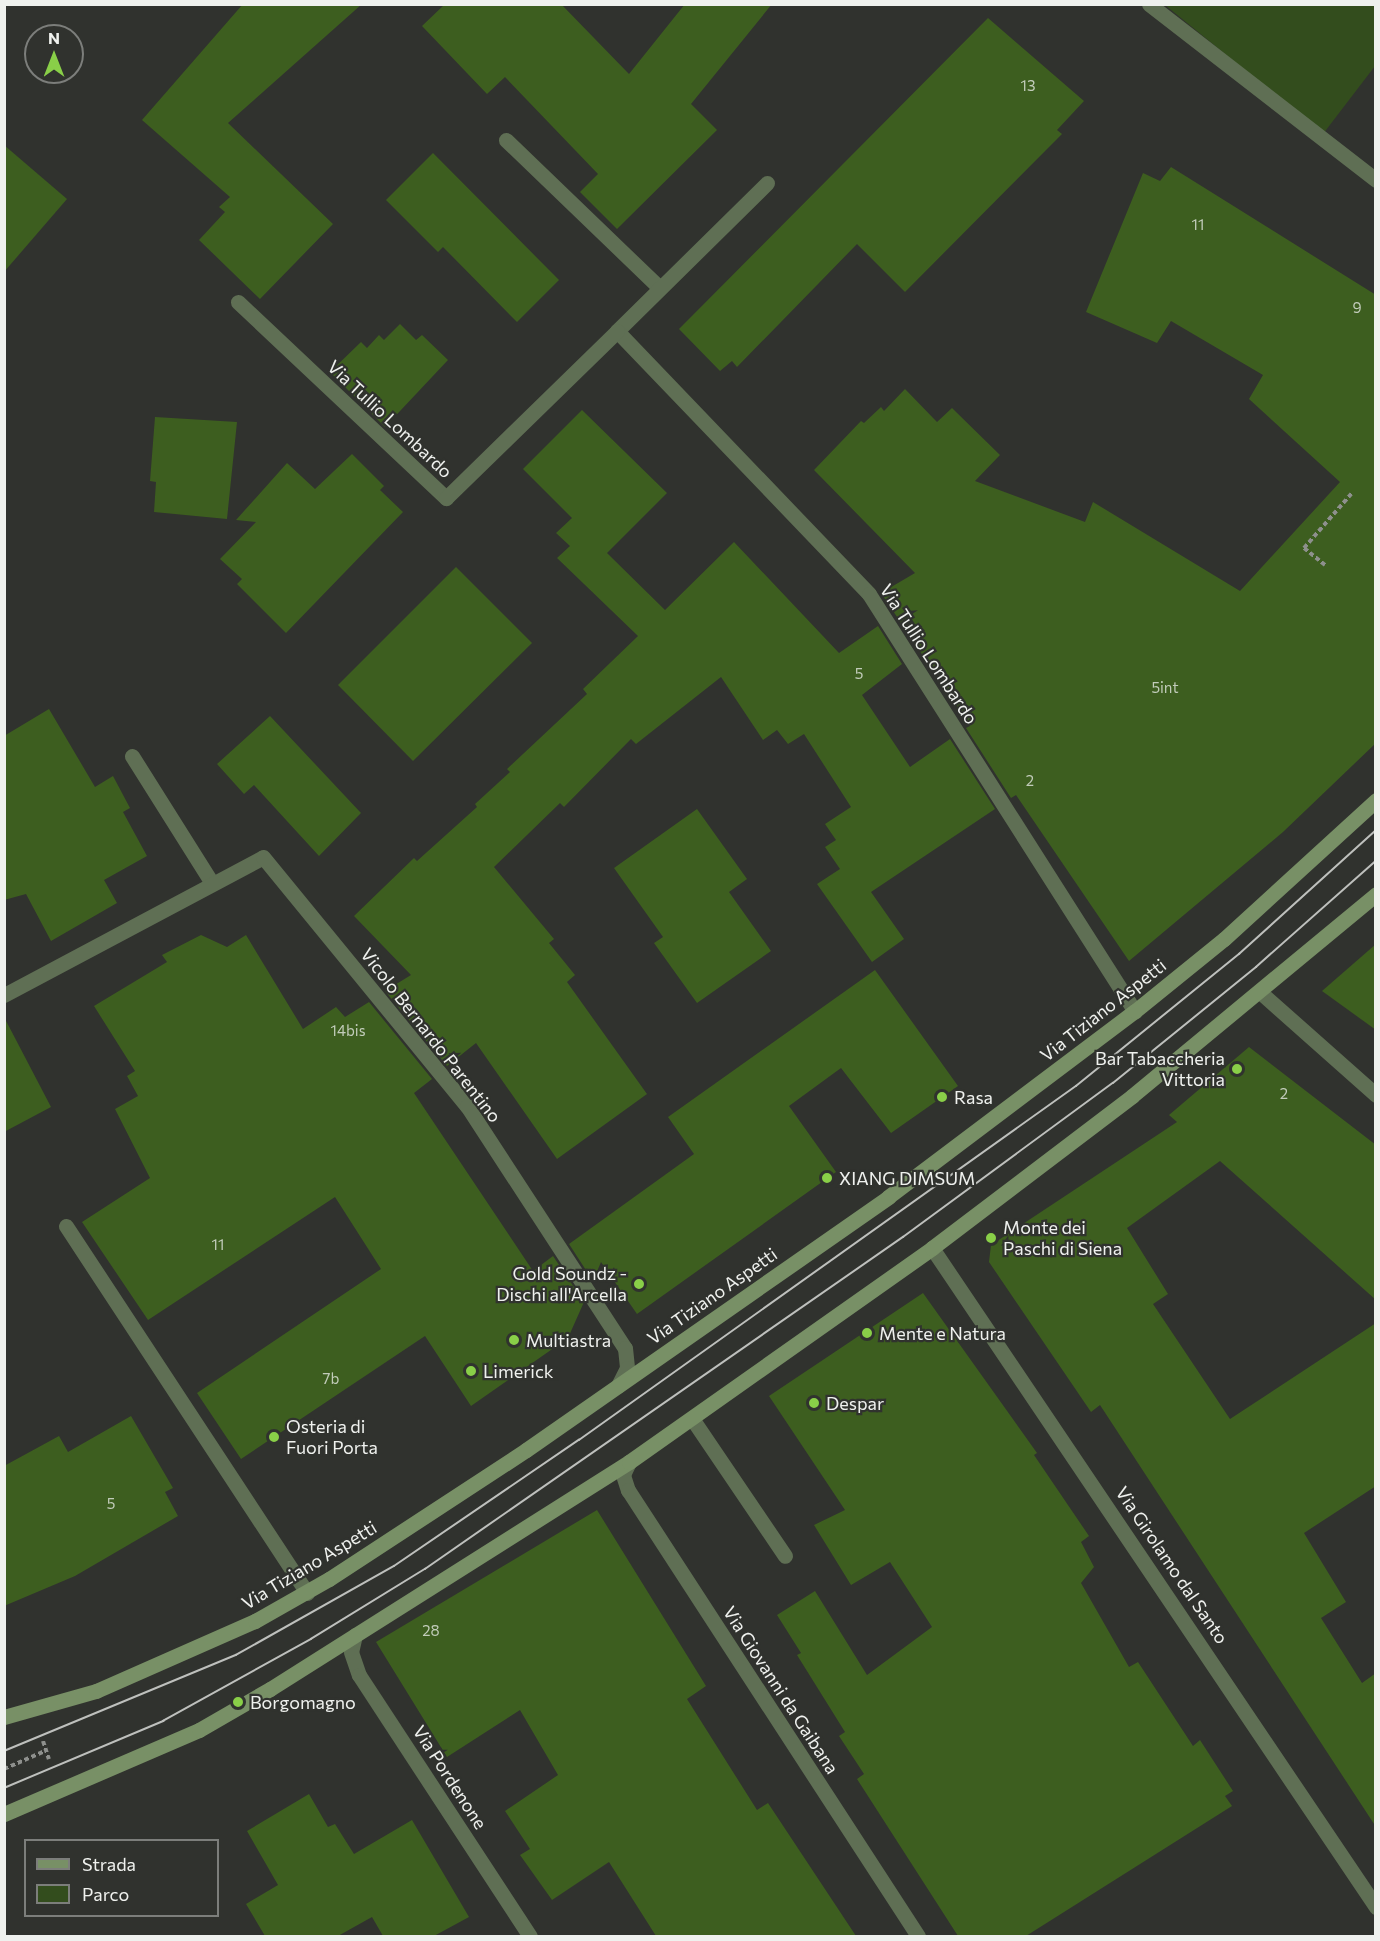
<!DOCTYPE html>
<html>
<head>
<meta charset="utf-8">
<style>
  body { margin:0 }
  #map { position:relative; width:1380px; height:1941px; overflow:hidden; background:#30322e; font-family:Commissioner,sans-serif }
  div>[style] { position:absolute }
  .green>* { inset:0; background:#334d1d }
  .building>* { inset:0; background:#3d5e1f }
  .path>* { height:4px; margin-top:-2px; transform-origin:0; background:repeating-linear-gradient(90deg,#8e908d 0 4.5px,transparent 0 7.5px) }
  .lane>* { height:15px; margin:-7.5px; padding:0 7.5px; transform-origin:7.5px; border-radius:7.5px; background:#5f6f54 }
  .street>* { height:15px; margin:-7.5px; padding:0 7.5px; transform-origin:7.5px; border-radius:7.5px; background:#5f6f54 }
  .secondary>* { height:15px; margin:-7.5px; padding:0 7.5px; transform-origin:7.5px; border-radius:7.5px; background:#789066 }
  .tram>* { height:1.5px; margin:-0.75px; padding:0 0.75px; transform-origin:0.75px; border-radius:0.75px; background:#bec0bd }
  .dots>* { width:16px; height:16px; translate:-50% -50%; box-sizing:border-box; border:3px solid #30322e; border-radius:50% }
  span { translate:-50% -50%; white-space:nowrap; text-align:center; line-height:1.15; -webkit-text-stroke:4.5px #30322e; paint-order:stroke }
  .number-label { font-size:15px; color:#c2ccba }
  .number-label span { -webkit-text-stroke-width:0 }
  .street-label { font-size:18px; color:#eff1ee }
  .poi-label { font-size:18px; color:#eff1ee }
  .right { translate:-100% -50%; text-align:right }
  .left { translate:0 -50%; text-align:left }
  .frame { position:absolute; inset:0; border:6px solid #eff1ee; pointer-events:none }
  .legend { position:absolute; left:24px; top:1839px; width:195px; height:78px; box-sizing:border-box; background:#30322e; border:2px solid #7c7e7b; margin:0; padding:8px 10px; list-style:none; font-size:18px; color:#eff1ee }
  .legend li { display:flex; align-items:center; gap:12px; height:30px }
  .legend b { width:30px; border:2px solid #7c7e7b }
  .north { position:absolute; left:24px; top:24px; width:60px; height:60px; box-sizing:border-box; background:#30322e; border:2px solid #7c7e7b; border-radius:50%; rotate:0deg; font-size:16px; font-weight:700; line-height:24px; text-align:center; color:#eff1ee }
  .north::after { content:''; display:block; margin:auto; width:21px; height:27px; background:#89cf48; clip-path:polygon(50% 0,100% 100%,50% 72%,0 100%) }
</style>
</head>
<body>
<div id="map">
  <div class="green">
    <i style="clip-path:polygon(1165px 5px,1375px 5px,1375px 66px,1323px 134px)"></i>
  </div>
  <div class="building">
    <i style="clip-path:polygon(243px 4px,362px 4px,228px 123px,333px 224px,260px 299px,199px 240px,225px 212px,219px 207px,230px 197px,142px 120px)"></i>
    <i style="clip-path:polygon(445px 4px,561px 4px,629px 74px,685px 4px,772px 4px,691px 104px,717px 130px,617px 229px,580px 192px,598px 174px,505px 77px,487px 94px,422px 26px)"></i>
    <i style="clip-path:polygon(988px 18px,1084px 101px,1057px 130px,1062px 134px,905px 292px,857px 244px,737px 367px,732px 361px,720px 371px,679px 329px)"></i>
    <i style="clip-path:polygon(4px 145px,67px 199px,4px 272px)"></i>
    <i style="clip-path:polygon(433px 153px,559px 280px,517px 322px,443px 247px,438px 252px,386px 200px)"></i>
    <i style="clip-path:polygon(1171px 167px,1376px 295px,1376px 743px,1283px 832px,1129px 961px,1016px 795px,1011px 798px,966px 728px,970px 726px,881px 593px,915px 573px,814px 470px,861px 421px,864px 423px,881px 407px,884px 411px,905px 389px,937px 422px,952px 408px,1000px 455px,975px 481px,1085px 522px,1093px 502px,1240px 591px,1340px 482px,1249px 399px,1263px 375px,1171px 321px,1157px 343px,1086px 312px,1143px 173px,1160px 181px)"></i>
    <i style="clip-path:polygon(400px 324px,416px 340px,422px 335px,448px 360px,385px 427px,330px 372px,361px 342px,367px 348px,379px 335px,384px 340px)"></i>
    <i style="clip-path:polygon(582px 410px,667px 493px,607px 553px,665px 610px,734px 542px,839px 653px,878px 626px,902px 664px,862px 695px,910px 767px,950px 739px,995px 809px,871px 892px,904px 939px,872px 962px,817px 884px,840px 869px,825px 847px,836px 840px,825px 824px,851px 807px,804px 734px,788px 744px,777px 730px,763px 740px,721px 677px,636px 744px,631px 739px,564px 807px,560px 803px,494px 867px,554px 939px,549px 943px,575px 975px,567px 982px,647px 1094px,557px 1159px,476px 1043px,447px 1066px,385px 991px,411px 975px,354px 916px,414px 858px,417px 861px,477px 807px,475px 804px,510px 772px,507px 769px,587px 694px,583px 689px,638px 636px,557px 558px,570px 546px,556px 533px,572px 518px,523px 469px)"></i>
    <i style="clip-path:polygon(155px 417px,237px 422px,227px 519px,154px 512px,156px 482px,150px 481px)"></i>
    <i style="clip-path:polygon(352px 454px,384px 486px,380px 490px,403px 512px,286px 633px,237px 584px,242px 579px,220px 559px,256px 522px,236px 520px,287px 463px,315px 489px)"></i>
    <i style="clip-path:polygon(456px 567px,532px 643px,413px 761px,338px 685px)"></i>
    <i style="clip-path:polygon(49px 709px,95px 787px,113px 776px,130px 808px,123px 812px,147px 856px,104px 880px,117px 903px,51px 941px,26px 894px,4px 900px,4px 736px)"></i>
    <i style="clip-path:polygon(270px 716px,361px 813px,319px 856px,254px 785px,244px 794px,217px 764px)"></i>
    <i style="clip-path:polygon(697px 809px,747px 879px,729px 892px,771px 951px,697px 1003px,654px 943px,663px 937px,614px 868px)"></i>
    <i style="clip-path:polygon(201px 935px,227px 947px,246px 935px,303px 1029px,336px 1007px,345px 1017px,369px 1002px,432px 1079px,414px 1093px,533px 1271px,553px 1256px,584px 1302px,568px 1338px,471px 1406px,425px 1336px,241px 1459px,197px 1393px,381px 1269px,335px 1197px,148px 1320px,82px 1222px,150px 1178px,115px 1109px,138px 1096px,127px 1076px,135px 1071px,94px 1006px,167px 962px,162px 955px)"></i>
    <i style="clip-path:polygon(1376px 944px,1376px 1030px,1322px 991px)"></i>
    <i style="clip-path:polygon(875px 970px,958px 1086px,891px 1133px,841px 1068px,789px 1106px,836px 1172px,637px 1314px,601px 1262px,593px 1281px,569px 1244px,694px 1154px,668px 1117px)"></i>
    <i style="clip-path:polygon(4px 1017px,51px 1107px,4px 1132px)"></i>
    <i style="clip-path:polygon(1249px 1047px,1376px 1145px,1376px 1300px,1220px 1161px,1127px 1228px,1168px 1294px,1153px 1304px,1230px 1419px,1376px 1323px,1376px 1486px,1304px 1533px,1346px 1602px,1321px 1618px,1362px 1683px,1376px 1673px,1376px 1827px,1100px 1405px,1091px 1412px,989px 1262px,991px 1245px,1177px 1122px,1169px 1115px)"></i>
    <i style="clip-path:polygon(923px 1293px,1037px 1453px,1034px 1455px,1089px 1536px,1081px 1542px,1094px 1567px,1081px 1583px,1129px 1667px,1138px 1662px,1193px 1746px,1200px 1740px,1233px 1791px,1225px 1796px,1232px 1806px,1026px 1936px,958px 1936px,857px 1779px,864px 1774px,839px 1736px,845px 1732px,797px 1655px,801px 1653px,777px 1615px,815px 1591px,867px 1675px,932px 1627px,890px 1562px,851px 1585px,814px 1525px,845px 1510px,769px 1396px)"></i>
    <i style="clip-path:polygon(131px 1416px,173px 1488px,165px 1492px,178px 1516px,75px 1576px,4px 1606px,4px 1466px,59px 1436px,68px 1452px)"></i>
    <i style="clip-path:polygon(597px 1510px,706px 1686px,687px 1699px,757px 1810px,768px 1803px,856px 1936px,656px 1936px,609px 1862px,552px 1900px,520px 1855px,530px 1849px,505px 1811px,558px 1775px,520px 1710px,447px 1757px,376px 1642px)"></i>
    <i style="clip-path:polygon(309px 1794px,328px 1827px,335px 1824px,354px 1854px,412px 1820px,469px 1917px,434px 1936px,383px 1936px,372px 1917px,338px 1936px,265px 1936px,246px 1904px,278px 1885px,247px 1831px)"></i>
  </div>
  <div class="path">
    <i style="left:1325px;top:565px;width:27px;rotate:-141deg"></i>
    <i style="left:1304px;top:548px;width:73px;rotate:-48.9deg"></i>
    <i style="left:43px;top:1741px;width:19px;rotate:72deg"></i>
    <i style="left:4px;top:1769px;width:45px;rotate:-23.7deg"></i>
  </div>
  <div class="lane">
    <i style="left:506px;top:140px;width:212px;rotate:43.9deg"></i>
    <i style="left:238px;top:302px;width:286px;rotate:43.3deg"></i>
    <i style="left:66px;top:1226px;width:439px;rotate:56.7deg"></i>
    <i style="left:693px;top:1420px;width:164px;rotate:55.9deg"></i>
  </div>
  <div class="street">
    <i style="left:1149px;top:4px;width:287px;rotate:37.8deg"></i>
    <i style="left:767px;top:183px;width:211px;rotate:135.4deg"></i>
    <i style="left:617px;top:331px;width:364px;rotate:46.2deg"></i>
    <i style="left:869px;top:594px;width:495px;rotate:57.5deg"></i>
    <i style="left:446px;top:498px;width:239px;rotate:-44.3deg"></i>
    <i style="left:132px;top:756px;width:150px;rotate:57.8deg"></i>
    <i style="left:1260px;top:992px;width:155px;rotate:41.6deg"></i>
    <i style="left:4px;top:995px;width:293px;rotate:-28deg"></i>
    <i style="left:263px;top:857px;width:322px;rotate:50.7deg"></i>
    <i style="left:467px;top:1106px;width:289px;rotate:56.9deg"></i>
    <i style="left:625px;top:1348px;width:20px;rotate:84deg"></i>
    <i style="left:627px;top:1368px;width:20px;rotate:117deg"></i>
    <i style="left:932px;top:1248px;width:795px;rotate:56.03deg"></i>
    <i style="left:629px;top:1462px;width:14px;rotate:115deg"></i>
    <i style="left:623px;top:1475px;width:16px;rotate:72deg"></i>
    <i style="left:628px;top:1490px;width:532px;rotate:56.97deg"></i>
    <i style="left:355px;top:1635px;width:17px;rotate:103deg"></i>
    <i style="left:351px;top:1652px;width:24px;rotate:71deg"></i>
    <i style="left:359px;top:1675px;width:312px;rotate:56.8deg"></i>
  </div>
  <div class="secondary">
    <i style="left:4px;top:1717px;width:96px;rotate:-15.8deg"></i>
    <i style="left:96px;top:1691px;width:174px;rotate:-23.8deg"></i>
    <i style="left:255px;top:1621px;width:85px;rotate:-29.6deg"></i>
    <i style="left:329px;top:1579px;width:235px;rotate:-33.2deg"></i>
    <i style="left:526px;top:1450px;width:442px;rotate:-34.9deg"></i>
    <i style="left:888px;top:1197px;width:309px;rotate:-37deg"></i>
    <i style="left:1135px;top:1011px;width:114px;rotate:-39deg"></i>
    <i style="left:1224px;top:939px;width:206px;rotate:-42.4deg"></i>
    <i style="left:4px;top:1814px;width:212px;rotate:-23.3deg"></i>
    <i style="left:199px;top:1730px;width:82px;rotate:-30deg"></i>
    <i style="left:270px;top:1689px;width:425px;rotate:-32.3deg"></i>
    <i style="left:629px;top:1462px;width:371px;rotate:-35.2deg"></i>
    <i style="left:932px;top:1248px;width:251px;rotate:-37.2deg"></i>
    <i style="left:1132px;top:1096px;width:317px;rotate:-39.6deg"></i>
  </div>
  <div class="tram">
    <i style="left:4px;top:1751px;width:251px;rotate:-22.5deg"></i>
    <i style="left:236px;top:1655px;width:181px;rotate:-29.4deg"></i>
    <i style="left:394px;top:1566px;width:224px;rotate:-34.3deg"></i>
    <i style="left:579px;top:1440px;width:610px;rotate:-35.46deg"></i>
    <i style="left:1076px;top:1086px;width:210px;rotate:-39deg"></i>
    <i style="left:1239px;top:954px;width:185px;rotate:-42.1deg"></i>
    <i style="left:4px;top:1788px;width:173px;rotate:-22.8deg"></i>
    <i style="left:163px;top:1721px;width:169px;rotate:-29deg"></i>
    <i style="left:311px;top:1639px;width:134px;rotate:-31.6deg"></i>
    <i style="left:425px;top:1569px;width:582px;rotate:-34.78deg"></i>
    <i style="left:903px;top:1237px;width:260px;rotate:-36.3deg"></i>
    <i style="left:1113px;top:1083px;width:184px;rotate:-39deg"></i>
    <i style="left:1256px;top:967px;width:160px;rotate:-41.5deg"></i>
  </div>
  <div class="dots">
    <i style="left:1237px;top:1069px;background:#89cf48"></i>
    <i style="left:942px;top:1097px;background:#89cf48"></i>
    <i style="left:827px;top:1178px;background:#89cf48"></i>
    <i style="left:991px;top:1238px;background:#89cf48"></i>
    <i style="left:639px;top:1284px;background:#89cf48"></i>
    <i style="left:867px;top:1333px;background:#89cf48"></i>
    <i style="left:514px;top:1340px;background:#89cf48"></i>
    <i style="left:471px;top:1371px;background:#89cf48"></i>
    <i style="left:814px;top:1403px;background:#89cf48"></i>
    <i style="left:274px;top:1437px;background:#89cf48"></i>
    <i style="left:238px;top:1702px;background:#89cf48"></i>
  </div>
  <div class="number-label">
    <span style="left:1028px;top:86px">13</span>
    <span style="left:1198px;top:225px">11</span>
    <span style="left:1357px;top:308px">9</span>
    <span style="left:859px;top:674px">5</span>
    <span style="left:1165px;top:688px">5int</span>
    <span style="left:1030px;top:781px">2</span>
    <span style="left:348px;top:1031px">14bis</span>
    <span style="left:1284px;top:1094px">2</span>
    <span style="left:218px;top:1245px">11</span>
    <span style="left:331px;top:1379px">7b</span>
    <span style="left:111px;top:1504px">5</span>
    <span style="left:431px;top:1631px">28</span>
  </div>
  <div class="street-label">
    <span style="left:390px;top:419px;rotate:43deg">Via Tullio Lombardo</span>
    <span style="left:929px;top:654px;rotate:57deg">Via Tullio Lombardo</span>
    <span style="left:1103px;top:1010px;rotate:-38deg">Via Tiziano Aspetti</span>
    <span style="left:431px;top:1035px;rotate:52deg">Vicolo Bernardo Parentino</span>
    <span style="left:712px;top:1296px;rotate:-35deg">Via Tiziano Aspetti</span>
    <span style="left:309px;top:1565px;rotate:-31deg">Via Tiziano Aspetti</span>
    <span style="left:1172px;top:1565px;rotate:56deg">Via Girolamo dal Santo</span>
    <span style="left:781px;top:1690px;rotate:57deg">Via Giovanni da Gaibana</span>
    <span style="left:450px;top:1777px;rotate:57deg">Via Pordenone</span>
  </div>
  <div class="poi-label">
    <span class="right" style="left:1225px;top:1069px">Bar Tabaccheria<br>Vittoria</span>
    <span class="left" style="left:954px;top:1097px">Rasa</span>
    <span class="left" style="left:839px;top:1178px">XIANG DIMSUM</span>
    <span class="left" style="left:1003px;top:1238px">Monte dei<br>Paschi di Siena</span>
    <span class="right" style="left:627px;top:1284px">Gold Soundz -<br>Dischi all'Arcella</span>
    <span class="left" style="left:879px;top:1333px">Mente e Natura</span>
    <span class="left" style="left:526px;top:1340px">Multiastra</span>
    <span class="left" style="left:483px;top:1371px">Limerick</span>
    <span class="left" style="left:826px;top:1403px">Despar</span>
    <span class="left" style="left:286px;top:1437px">Osteria di<br>Fuori Porta</span>
    <span class="left" style="left:250px;top:1702px">Borgomagno</span>
  </div>
  <div class="frame"></div>
  <ul class="legend">
  <li><b style="height:8px;background:#789066"></b>Strada</li>
  <li><b style="height:16px;background:#334d1d"></b>Parco</li>
  </ul>
  <div class="north">N</div>
</div>
</body>
</html>
